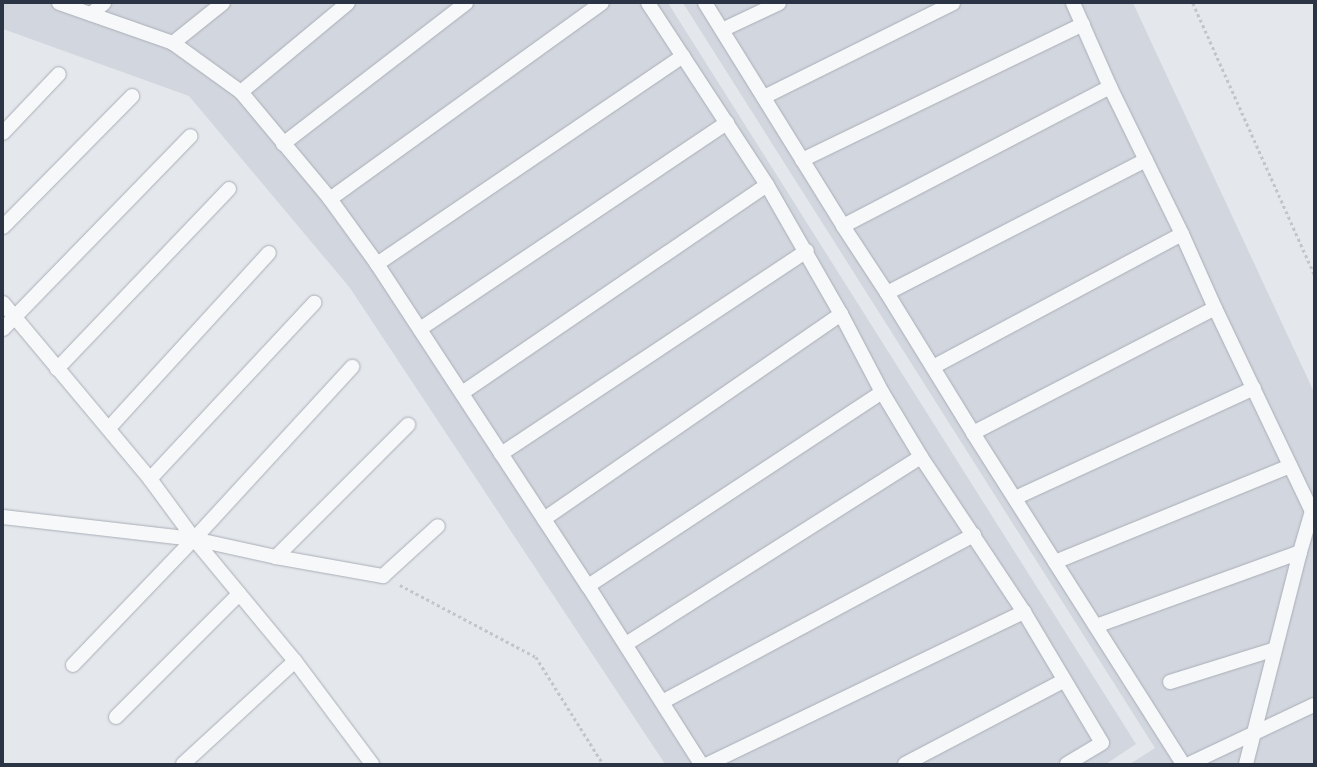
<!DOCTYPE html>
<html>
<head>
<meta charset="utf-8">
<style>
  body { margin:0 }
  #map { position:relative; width:1317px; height:767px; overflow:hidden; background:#e4e7ec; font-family:Roboto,sans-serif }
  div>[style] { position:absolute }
  .built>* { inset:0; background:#d2d6de }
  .path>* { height:2.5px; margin-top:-1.25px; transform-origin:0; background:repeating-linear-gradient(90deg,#c2c5cb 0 3px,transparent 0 6px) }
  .roads { filter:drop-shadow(0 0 1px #a9aeb7) drop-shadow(0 0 1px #a9aeb7) }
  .lane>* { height:14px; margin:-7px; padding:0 7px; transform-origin:7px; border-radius:7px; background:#f7f8fa }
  span { translate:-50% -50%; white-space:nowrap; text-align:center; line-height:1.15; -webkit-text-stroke:3px #f4f6f9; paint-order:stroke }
  .frame { position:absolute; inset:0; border:4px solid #2b3445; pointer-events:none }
</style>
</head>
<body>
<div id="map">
  <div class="built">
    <i style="clip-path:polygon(3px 3px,668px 3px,1136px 744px,1106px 764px,665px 764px,350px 288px,189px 96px,3px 29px)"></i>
    <i style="clip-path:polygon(683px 3px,1133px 3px,1314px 392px,1314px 764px,1130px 764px,1155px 748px)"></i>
  </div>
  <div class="path">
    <i style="left:1193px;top:3px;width:297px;rotate:65.9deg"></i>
    <i style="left:400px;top:585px;width:154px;rotate:27.9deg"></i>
    <i style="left:536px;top:657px;width:126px;rotate:57.9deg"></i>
  </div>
  <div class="roads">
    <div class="lane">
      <i style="left:59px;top:3px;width:121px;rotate:19.3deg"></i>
      <i style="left:173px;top:43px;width:84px;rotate:35.8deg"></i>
      <i style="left:241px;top:92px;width:139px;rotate:50.2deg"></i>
      <i style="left:330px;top:199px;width:80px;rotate:54.1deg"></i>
      <i style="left:377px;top:264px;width:385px;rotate:56.8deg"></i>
      <i style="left:588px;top:586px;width:211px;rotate:57.6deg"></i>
      <i style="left:648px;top:3px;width:217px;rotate:56.8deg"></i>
      <i style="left:767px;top:185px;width:149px;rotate:60.2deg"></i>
      <i style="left:841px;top:314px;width:88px;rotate:62.3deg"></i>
      <i style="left:882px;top:392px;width:76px;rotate:59deg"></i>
      <i style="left:921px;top:457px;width:186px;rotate:56.4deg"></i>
      <i style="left:1024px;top:612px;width:152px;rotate:59.2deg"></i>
      <i style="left:1102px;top:743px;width:41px;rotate:149deg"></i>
      <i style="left:705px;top:3px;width:262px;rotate:58.2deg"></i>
      <i style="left:843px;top:226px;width:80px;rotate:56.7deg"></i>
      <i style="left:887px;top:293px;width:164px;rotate:58.4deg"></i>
      <i style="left:973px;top:433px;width:392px;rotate:57.6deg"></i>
      <i style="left:1073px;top:3px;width:92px;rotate:66.2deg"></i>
      <i style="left:1110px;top:87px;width:164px;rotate:63.9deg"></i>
      <i style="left:1182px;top:234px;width:81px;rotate:66deg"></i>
      <i style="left:1215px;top:308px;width:230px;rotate:64.5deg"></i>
      <i style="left:91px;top:14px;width:17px;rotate:-40deg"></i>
      <i style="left:722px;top:30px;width:63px;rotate:-25.3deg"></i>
      <i style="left:173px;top:43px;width:64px;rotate:-38.7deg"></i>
      <i style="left:241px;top:92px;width:139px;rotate:-39.8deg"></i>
      <i style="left:764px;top:97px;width:211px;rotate:-26.4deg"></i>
      <i style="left:3px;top:133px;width:81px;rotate:-46.5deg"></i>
      <i style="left:283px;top:144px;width:231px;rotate:-37.6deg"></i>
      <i style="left:802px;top:160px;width:312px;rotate:-25.8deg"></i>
      <i style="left:330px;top:199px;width:335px;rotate:-35.8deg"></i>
      <i style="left:843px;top:226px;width:301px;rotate:-27.5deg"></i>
      <i style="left:3px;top:227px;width:184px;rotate:-45.4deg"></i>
      <i style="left:377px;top:264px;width:370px;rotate:-34.2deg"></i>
      <i style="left:887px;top:293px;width:291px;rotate:-27.2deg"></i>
      <i style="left:3px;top:303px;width:229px;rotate:50.1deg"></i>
      <i style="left:150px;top:479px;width:74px;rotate:53.7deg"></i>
      <i style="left:194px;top:539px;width:158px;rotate:50.4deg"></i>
      <i style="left:295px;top:661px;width:129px;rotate:53.2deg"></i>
      <i style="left:3px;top:329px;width:269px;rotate:-45.8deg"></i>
      <i style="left:420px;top:329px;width:370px;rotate:-33.9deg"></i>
      <i style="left:933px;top:367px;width:282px;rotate:-28.1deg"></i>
      <i style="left:57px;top:369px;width:249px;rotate:-46.3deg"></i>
      <i style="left:462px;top:393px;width:369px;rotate:-34.3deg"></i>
      <i style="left:109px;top:428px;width:237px;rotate:-47.6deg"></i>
      <i style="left:973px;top:433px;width:272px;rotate:-27.3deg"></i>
      <i style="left:501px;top:454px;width:367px;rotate:-33.6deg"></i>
      <i style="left:150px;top:479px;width:241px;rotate:-47deg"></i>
      <i style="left:1015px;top:498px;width:263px;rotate:-24.7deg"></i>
      <i style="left:3px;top:517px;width:192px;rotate:6.6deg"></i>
      <i style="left:194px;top:539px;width:84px;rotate:12.4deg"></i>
      <i style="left:276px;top:557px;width:109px;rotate:10.1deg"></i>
      <i style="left:383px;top:576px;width:74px;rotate:-42.3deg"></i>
      <i style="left:544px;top:519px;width:361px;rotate:-34.6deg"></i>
      <i style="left:276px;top:557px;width:187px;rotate:-45deg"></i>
      <i style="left:1055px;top:562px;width:254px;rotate:-22.2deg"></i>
      <i style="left:588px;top:586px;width:352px;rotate:-33.4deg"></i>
      <i style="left:1096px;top:626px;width:217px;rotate:-19.9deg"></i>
      <i style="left:626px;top:644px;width:349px;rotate:-32.4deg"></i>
      <i style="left:73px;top:665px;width:175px;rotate:-46.2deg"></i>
      <i style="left:194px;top:539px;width:234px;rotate:-47.4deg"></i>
      <i style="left:1170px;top:682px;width:110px;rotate:-17.4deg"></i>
      <i style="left:662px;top:702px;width:354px;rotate:-28.2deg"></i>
      <i style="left:116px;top:717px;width:174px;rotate:-45deg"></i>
      <i style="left:183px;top:764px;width:152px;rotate:-42.6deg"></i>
      <i style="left:708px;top:764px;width:351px;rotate:-25.7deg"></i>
      <i style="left:905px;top:764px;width:178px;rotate:-27.7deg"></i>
      <i style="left:1189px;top:764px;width:138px;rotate:-25.3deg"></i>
      <i style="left:1246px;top:764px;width:219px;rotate:-75.7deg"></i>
      <i style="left:1300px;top:552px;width:43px;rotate:-73.7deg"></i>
    </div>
  </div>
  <div class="frame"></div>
</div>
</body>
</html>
